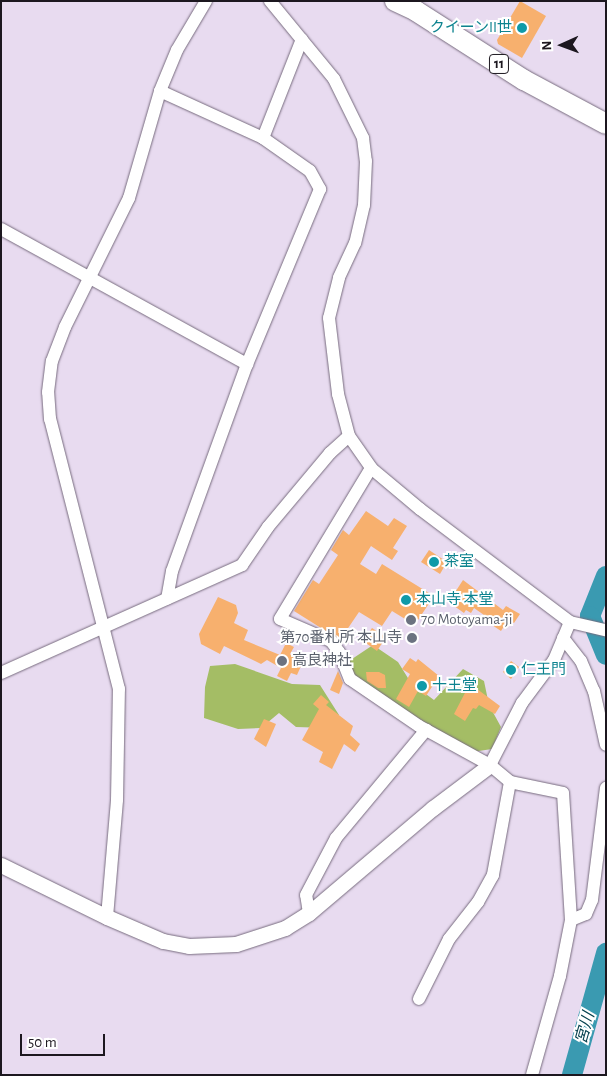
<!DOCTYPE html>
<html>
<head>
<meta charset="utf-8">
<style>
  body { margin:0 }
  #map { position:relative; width:607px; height:1076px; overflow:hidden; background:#e8dbf0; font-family:"Alegreya Sans","Noto Sans JP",sans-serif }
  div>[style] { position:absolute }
  .forest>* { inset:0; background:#a4bd65 }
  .river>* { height:20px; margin:-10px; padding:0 10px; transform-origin:10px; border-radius:10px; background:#3a9ab1 }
  .building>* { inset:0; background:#f7b06e }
  .roads { filter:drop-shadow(0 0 1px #776b7e) drop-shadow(0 0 1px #776b7e) }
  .minor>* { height:12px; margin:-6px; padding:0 6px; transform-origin:6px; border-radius:6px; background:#fff }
  .tertiary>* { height:15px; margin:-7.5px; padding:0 7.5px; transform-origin:7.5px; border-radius:7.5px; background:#fff }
  .trunk>* { height:20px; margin:-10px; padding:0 10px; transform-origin:10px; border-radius:10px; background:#fff }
  .dots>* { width:14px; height:14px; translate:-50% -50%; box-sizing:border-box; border:2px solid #fff; border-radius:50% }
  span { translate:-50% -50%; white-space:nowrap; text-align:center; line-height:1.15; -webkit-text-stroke:4px #fff; paint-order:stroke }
  .shield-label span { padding:1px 4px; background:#fff; border:1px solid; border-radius:4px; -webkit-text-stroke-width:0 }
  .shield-label { font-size:14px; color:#1c171f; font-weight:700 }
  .culture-label { font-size:15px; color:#0d838f }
  .right { translate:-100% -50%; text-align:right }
  .left { translate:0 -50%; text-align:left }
  .worship-label { font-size:15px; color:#5b616d }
  .water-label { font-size:16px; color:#06414e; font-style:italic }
  .frame { position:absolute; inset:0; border:2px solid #1c171f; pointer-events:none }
  .north { position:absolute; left:537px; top:20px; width:50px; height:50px; -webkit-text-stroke:4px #fff; paint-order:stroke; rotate:268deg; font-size:14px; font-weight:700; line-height:20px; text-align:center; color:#1c171f }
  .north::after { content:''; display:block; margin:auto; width:18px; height:22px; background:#1c171f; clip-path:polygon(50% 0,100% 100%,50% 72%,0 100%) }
  .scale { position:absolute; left:20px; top:1034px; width:85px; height:22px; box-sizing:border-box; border:2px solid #1c171f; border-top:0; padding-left:6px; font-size:15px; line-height:18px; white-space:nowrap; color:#1c171f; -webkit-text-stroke:4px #fff; paint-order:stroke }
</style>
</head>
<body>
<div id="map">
  <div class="forest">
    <i style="clip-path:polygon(373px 645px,398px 662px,411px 683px,434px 700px,463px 669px,484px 681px,489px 705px,501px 727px,492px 749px,472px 752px,354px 678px,349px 661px)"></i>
    <i style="clip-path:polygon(235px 664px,292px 684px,320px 685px,339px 715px,328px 728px,296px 727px,279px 713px,261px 728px,238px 729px,204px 718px,205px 687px,210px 666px)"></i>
  </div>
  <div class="river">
    <i style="left:606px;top:576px;width:43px;rotate:111.8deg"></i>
    <i style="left:590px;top:616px;width:42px;rotate:67.7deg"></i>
    <i style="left:572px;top:1075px;width:127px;rotate:-74.4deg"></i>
  </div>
  <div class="building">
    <i style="clip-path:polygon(520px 1px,546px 16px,522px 58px,498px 44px,497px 40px)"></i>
    <i style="clip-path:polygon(366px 511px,388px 526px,394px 518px,407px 526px,393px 548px,398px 551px,392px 560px,371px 546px,360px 564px,376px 574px,382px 564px,429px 593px,426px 599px,430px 602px,418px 620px,414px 617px,410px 622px,392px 611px,382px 626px,359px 612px,340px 640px,294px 611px,313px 580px,319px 584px,338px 555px,331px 550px,343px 530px,349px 535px)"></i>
    <i style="clip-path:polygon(429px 550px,447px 562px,440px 574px,421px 562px)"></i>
    <i style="clip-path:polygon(463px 580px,503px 610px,506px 606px,520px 614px,514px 623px,508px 620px,501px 631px,492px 625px,494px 622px,474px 608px,471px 613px,466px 610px,464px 613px,454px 606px,450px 600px)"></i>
    <i style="clip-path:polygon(218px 597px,236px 605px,238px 613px,234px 623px,248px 630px,244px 640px,280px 655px,286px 643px,294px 647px,290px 654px,301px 666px,297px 675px,291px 673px,287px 681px,277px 676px,281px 668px,267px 660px,261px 664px,224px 646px,220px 654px,201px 644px,199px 634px)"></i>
    <i style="clip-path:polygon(372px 628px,386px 637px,377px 651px,363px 641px)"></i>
    <i style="clip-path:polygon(410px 658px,416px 662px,418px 659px,439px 676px,426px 696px,418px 691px,409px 707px,396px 699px,410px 674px,402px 669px)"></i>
    <i style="clip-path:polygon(511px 661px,519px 667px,511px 679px,503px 672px)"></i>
    <i style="clip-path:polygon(338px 671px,343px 683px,339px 694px,330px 690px)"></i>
    <i style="clip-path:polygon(366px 672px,379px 672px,385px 675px,386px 688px,378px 688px,367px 681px)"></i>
    <i style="clip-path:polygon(473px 686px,500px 706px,495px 714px,479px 705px,476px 709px,473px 708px,465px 721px,454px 714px,467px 689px,471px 691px)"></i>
    <i style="clip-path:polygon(321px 695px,329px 702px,326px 705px,353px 726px,350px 735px,360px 744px,355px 752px,344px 744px,332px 769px,319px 762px,323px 752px,302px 740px,319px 709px,313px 704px)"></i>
    <i style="clip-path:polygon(264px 719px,276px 724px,266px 747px,254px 739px)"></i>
  </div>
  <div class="roads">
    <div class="minor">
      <i style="left:270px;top:1px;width:101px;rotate:50.6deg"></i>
      <i style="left:334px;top:79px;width:66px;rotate:63.8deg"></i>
      <i style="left:363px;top:138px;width:23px;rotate:83deg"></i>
      <i style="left:366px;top:161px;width:44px;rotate:92.6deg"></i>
      <i style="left:364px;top:205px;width:39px;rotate:103deg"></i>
      <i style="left:355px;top:243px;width:38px;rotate:115deg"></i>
      <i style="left:339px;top:278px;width:41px;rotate:104deg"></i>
      <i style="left:329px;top:318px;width:77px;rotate:83.2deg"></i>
      <i style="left:338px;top:394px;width:43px;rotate:75.3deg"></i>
      <i style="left:349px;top:436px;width:39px;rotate:55deg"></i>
      <i style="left:371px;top:468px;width:64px;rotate:39.9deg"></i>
      <i style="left:420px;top:509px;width:188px;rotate:37deg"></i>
      <i style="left:570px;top:622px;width:37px;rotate:13deg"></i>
      <i style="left:160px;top:91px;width:113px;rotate:24.5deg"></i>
      <i style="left:263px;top:138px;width:57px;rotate:35.1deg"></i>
      <i style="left:310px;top:171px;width:21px;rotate:61deg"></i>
      <i style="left:320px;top:189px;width:190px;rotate:112.6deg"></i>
      <i style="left:247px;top:364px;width:220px;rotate:109.9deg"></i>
      <i style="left:172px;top:571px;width:28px;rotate:100deg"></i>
      <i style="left:263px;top:138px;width:106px;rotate:-68.5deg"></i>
      <i style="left:1px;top:229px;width:281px;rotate:28.8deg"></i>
      <i style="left:371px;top:468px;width:176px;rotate:121.1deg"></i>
      <i style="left:280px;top:619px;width:56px;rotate:23.3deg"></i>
      <i style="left:331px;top:641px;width:14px;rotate:54deg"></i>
      <i style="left:339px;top:652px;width:29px;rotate:68deg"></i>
      <i style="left:350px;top:679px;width:83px;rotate:34.3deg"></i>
      <i style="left:419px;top:726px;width:81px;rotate:28.8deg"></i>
      <i style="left:490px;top:765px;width:26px;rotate:40deg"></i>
      <i style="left:510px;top:782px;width:95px;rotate:100.4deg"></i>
      <i style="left:493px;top:875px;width:31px;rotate:119deg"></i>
      <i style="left:478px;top:902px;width:47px;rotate:128.1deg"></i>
      <i style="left:449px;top:939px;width:67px;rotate:116.6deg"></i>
      <i style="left:563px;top:638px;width:29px;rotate:52deg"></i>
      <i style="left:581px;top:661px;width:33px;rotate:67deg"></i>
      <i style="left:594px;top:691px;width:55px;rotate:77.5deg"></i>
      <i style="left:1px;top:673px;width:264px;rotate:-24.1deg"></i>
      <i style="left:242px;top:565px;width:46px;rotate:-55.6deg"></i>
      <i style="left:268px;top:527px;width:97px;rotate:-50deg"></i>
      <i style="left:330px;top:453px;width:25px;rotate:-42deg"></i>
      <i style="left:490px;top:765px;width:70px;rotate:-62.7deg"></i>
      <i style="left:522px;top:703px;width:54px;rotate:-53.3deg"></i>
      <i style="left:554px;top:660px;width:41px;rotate:-67.2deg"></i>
      <i style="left:510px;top:782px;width:54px;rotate:11.7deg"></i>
      <i style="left:563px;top:793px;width:127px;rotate:86.4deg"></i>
      <i style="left:309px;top:913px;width:18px;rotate:-99deg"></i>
      <i style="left:306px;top:895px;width:64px;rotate:-62.2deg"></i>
      <i style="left:336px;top:838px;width:141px;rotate:-50.2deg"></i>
      <i style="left:107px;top:917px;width:117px;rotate:-85.1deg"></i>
      <i style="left:117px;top:800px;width:111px;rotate:-89deg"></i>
      <i style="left:119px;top:689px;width:279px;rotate:-104.3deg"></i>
      <i style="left:50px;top:419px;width:27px;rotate:-94deg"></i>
      <i style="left:48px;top:392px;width:31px;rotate:-83deg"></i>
      <i style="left:52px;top:361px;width:36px;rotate:-69deg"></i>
      <i style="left:65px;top:327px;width:144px;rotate:-63.6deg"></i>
      <i style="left:129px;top:198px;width:111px;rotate:-73.8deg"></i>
      <i style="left:160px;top:91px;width:44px;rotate:-67.5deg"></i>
      <i style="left:177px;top:50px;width:57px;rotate:-59.4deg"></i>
      <i style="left:532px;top:1075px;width:103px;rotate:-74.2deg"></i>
      <i style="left:560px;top:976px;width:57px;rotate:-78.9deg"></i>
      <i style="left:571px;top:920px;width:16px;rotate:-22deg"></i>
      <i style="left:586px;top:914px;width:15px;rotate:-67deg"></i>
      <i style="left:592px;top:900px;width:113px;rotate:-82.9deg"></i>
    </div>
    <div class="tertiary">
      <i style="left:1px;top:865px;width:118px;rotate:26.1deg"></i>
      <i style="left:107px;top:917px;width:61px;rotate:23.2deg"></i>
      <i style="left:163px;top:941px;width:26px;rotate:11deg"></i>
      <i style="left:189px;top:946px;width:47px;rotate:-2.4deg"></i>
      <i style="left:236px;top:944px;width:52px;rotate:-18.1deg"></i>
      <i style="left:285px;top:928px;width:28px;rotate:-32deg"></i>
      <i style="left:309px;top:913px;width:162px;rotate:-40.3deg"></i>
      <i style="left:433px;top:808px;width:71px;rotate:-37deg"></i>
    </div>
    <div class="trunk">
      <i style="left:395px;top:1px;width:23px;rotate:25deg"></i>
      <i style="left:416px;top:11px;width:128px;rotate:32.6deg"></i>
      <i style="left:524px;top:80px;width:93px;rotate:28.2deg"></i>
    </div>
  </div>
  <div class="dots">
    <i style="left:522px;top:28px;background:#0f9aa8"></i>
    <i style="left:434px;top:562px;background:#0f9aa8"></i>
    <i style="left:406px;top:600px;background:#0f9aa8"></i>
    <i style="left:411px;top:620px;background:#6b7280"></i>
    <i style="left:412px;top:638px;background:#6b7280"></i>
    <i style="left:282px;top:661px;background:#6b7280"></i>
    <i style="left:511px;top:670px;background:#0f9aa8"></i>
    <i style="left:422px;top:686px;background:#0f9aa8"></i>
  </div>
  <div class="shield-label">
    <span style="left:499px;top:64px">11</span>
  </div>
  <div class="culture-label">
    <span class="right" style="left:512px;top:28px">クイーンII世</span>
    <span class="left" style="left:444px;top:562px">茶室</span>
    <span class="left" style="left:416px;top:600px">本山寺 本堂</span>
    <span class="left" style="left:521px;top:670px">仁王門</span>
    <span class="left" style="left:432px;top:686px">十王堂</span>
  </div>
  <div class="worship-label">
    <span class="left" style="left:421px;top:620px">70 Motoyama-ji</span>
    <span class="right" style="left:402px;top:638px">第70番札所 本山寺</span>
    <span class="left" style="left:292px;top:661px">高良神社</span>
  </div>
  <div class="water-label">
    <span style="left:585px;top:1028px;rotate:-74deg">宮川</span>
  </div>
  <div class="frame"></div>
  <div class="north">N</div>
  <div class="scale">50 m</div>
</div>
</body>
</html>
